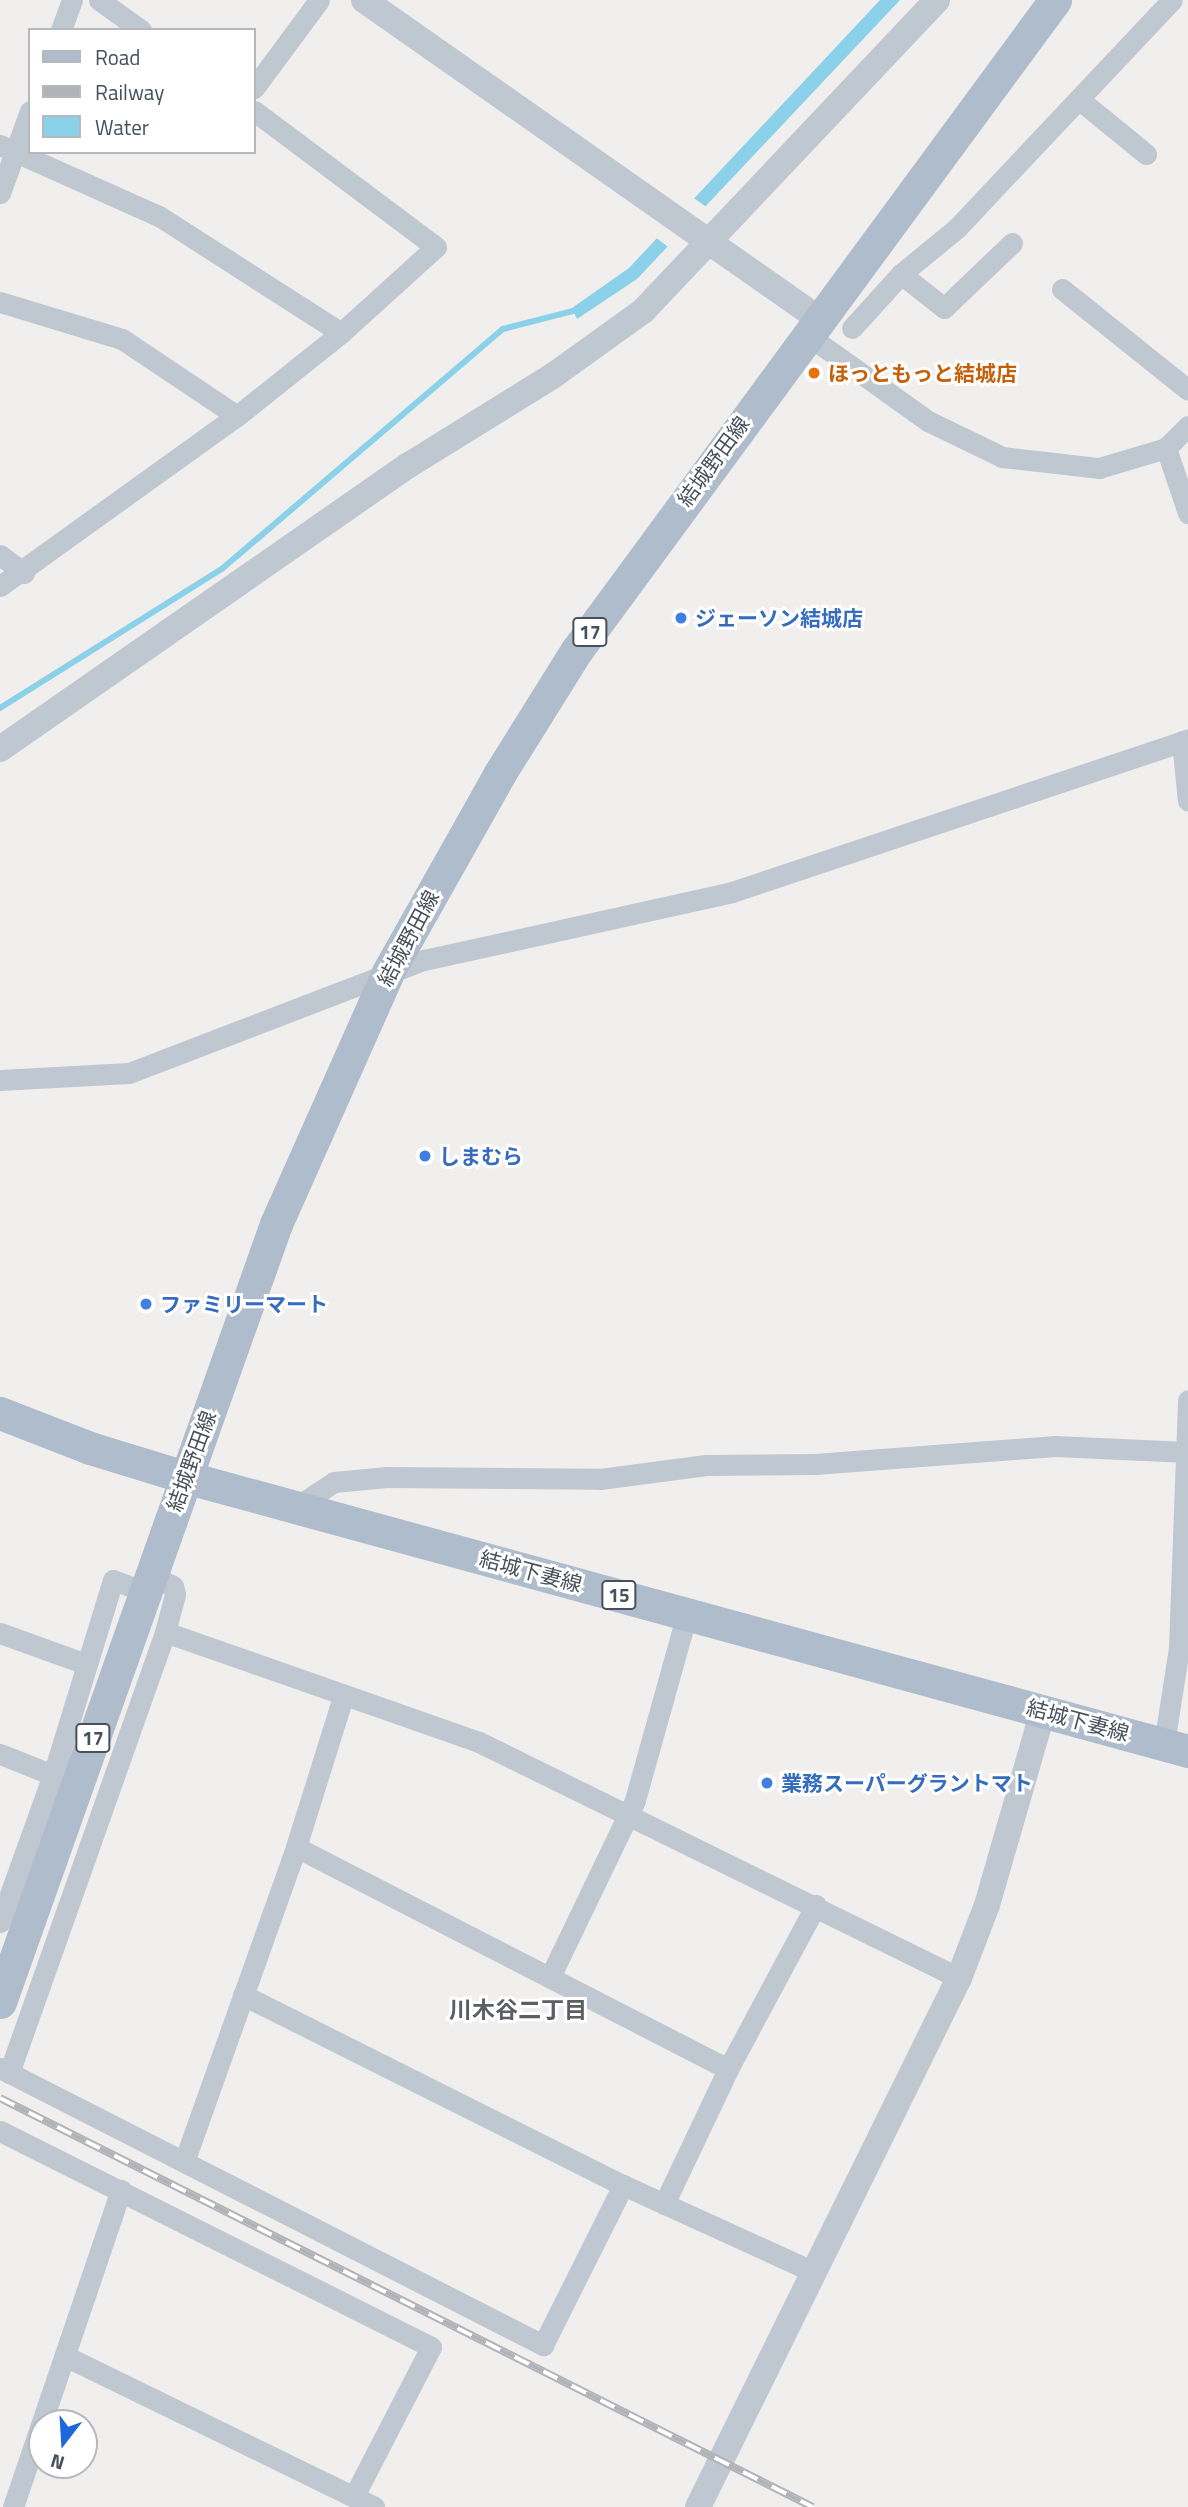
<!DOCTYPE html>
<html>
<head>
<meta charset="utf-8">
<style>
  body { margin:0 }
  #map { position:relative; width:1188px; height:2507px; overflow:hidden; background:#f1eeee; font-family:"Titillium Web","Noto Sans JP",sans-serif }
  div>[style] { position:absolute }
  .water>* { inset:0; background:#8bd1e9 }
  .pier>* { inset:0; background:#f1eeee }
  .stream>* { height:6px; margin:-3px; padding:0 3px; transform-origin:3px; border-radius:3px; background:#8bd1e9 }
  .minor>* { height:21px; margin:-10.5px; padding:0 10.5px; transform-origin:10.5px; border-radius:10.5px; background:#bfc8d0 }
  .tertiary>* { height:26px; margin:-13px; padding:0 13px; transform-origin:13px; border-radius:13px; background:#bfc8d0 }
  .primary>* { height:33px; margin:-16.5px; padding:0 16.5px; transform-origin:16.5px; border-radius:16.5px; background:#aebccc }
  .rail>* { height:8px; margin-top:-4px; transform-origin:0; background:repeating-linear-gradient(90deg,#fff 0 16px,#b0b3b8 0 32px); box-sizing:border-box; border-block:2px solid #b0b3b8 }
  .dots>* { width:19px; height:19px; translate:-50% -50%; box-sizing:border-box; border:4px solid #fff; border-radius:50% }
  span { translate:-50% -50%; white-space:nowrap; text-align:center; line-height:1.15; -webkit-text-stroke:6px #fff; paint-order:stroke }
  .shield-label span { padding:2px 5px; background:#fff; border:2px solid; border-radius:5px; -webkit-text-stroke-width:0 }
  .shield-label { font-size:19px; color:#47505b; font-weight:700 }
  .food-label { font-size:21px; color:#c56008; font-weight:700 }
  .left { translate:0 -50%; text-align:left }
  .street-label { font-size:21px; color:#47505b }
  .shop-label { font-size:21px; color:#366cbe; font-weight:700 }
  .neighbourhood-label { font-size:23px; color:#5b5e63; font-weight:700 }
  .legend { position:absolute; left:28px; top:28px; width:228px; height:126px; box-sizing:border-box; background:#fff; border:2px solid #b5b9bd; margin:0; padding:9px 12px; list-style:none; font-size:21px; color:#47505b }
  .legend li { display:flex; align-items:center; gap:14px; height:35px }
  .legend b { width:35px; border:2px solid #b5b9bd }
  .north { position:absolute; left:28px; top:2409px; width:70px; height:70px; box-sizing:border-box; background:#fff; border:2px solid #b5b9bd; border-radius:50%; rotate:197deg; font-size:19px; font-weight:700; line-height:28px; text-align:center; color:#47505b }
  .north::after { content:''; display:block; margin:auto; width:24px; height:32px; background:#1e66db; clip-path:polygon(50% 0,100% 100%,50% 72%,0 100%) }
</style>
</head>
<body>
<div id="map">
  <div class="water">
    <i style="clip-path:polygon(880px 0,900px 0,637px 279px,577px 319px,572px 308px,629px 268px)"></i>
  </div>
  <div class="pier">
    <i style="clip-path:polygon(692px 197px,708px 208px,671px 249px,655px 237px)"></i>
  </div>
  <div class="stream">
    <i style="left:0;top:708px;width:263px;rotate:-32.1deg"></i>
    <i style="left:223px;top:568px;width:368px;rotate:-40.5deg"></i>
    <i style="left:503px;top:329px;width:81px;rotate:-14.4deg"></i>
  </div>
  <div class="minor">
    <i style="left:99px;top:0;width:52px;rotate:35.5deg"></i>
    <i style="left:61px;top:30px;width:32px;rotate:-70deg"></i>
    <i style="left:254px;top:88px;width:109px;rotate:-53.5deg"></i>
    <i style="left:1081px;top:101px;width:84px;rotate:39.2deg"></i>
    <i style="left:0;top:145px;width:174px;rotate:24.1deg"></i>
    <i style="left:159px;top:216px;width:216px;rotate:32.7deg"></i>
    <i style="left:0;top:193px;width:87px;rotate:-69.9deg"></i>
    <i style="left:901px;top:274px;width:55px;rotate:38.3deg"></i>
    <i style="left:944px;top:308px;width:94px;rotate:-43.7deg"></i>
    <i style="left:1062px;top:289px;width:161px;rotate:38.7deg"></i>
    <i style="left:0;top:302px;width:127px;rotate:16.9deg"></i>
    <i style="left:122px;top:339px;width:138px;rotate:33.8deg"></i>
    <i style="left:852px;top:328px;width:73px;rotate:-47.8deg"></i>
    <i style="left:901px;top:274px;width:72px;rotate:-39.4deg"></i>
    <i style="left:957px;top:228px;width:313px;rotate:-46.7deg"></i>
    <i style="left:806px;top:334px;width:150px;rotate:35.5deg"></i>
    <i style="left:928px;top:421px;width:82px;rotate:25.9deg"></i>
    <i style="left:1002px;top:457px;width:98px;rotate:6.5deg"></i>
    <i style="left:1099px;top:468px;width:70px;rotate:-16.6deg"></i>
    <i style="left:1166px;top:448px;width:31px;rotate:-45deg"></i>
    <i style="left:1166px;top:448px;width:69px;rotate:71.3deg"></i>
    <i style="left:0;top:555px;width:30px;rotate:37deg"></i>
    <i style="left:0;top:586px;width:292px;rotate:-35.7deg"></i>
    <i style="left:237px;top:416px;width:133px;rotate:-38.6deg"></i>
    <i style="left:341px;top:333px;width:128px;rotate:-42.2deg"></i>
    <i style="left:436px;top:247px;width:227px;rotate:-143.2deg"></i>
    <i style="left:1182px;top:741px;width:60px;rotate:84.3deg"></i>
    <i style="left:0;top:1080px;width:129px;rotate:-3.1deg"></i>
    <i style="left:129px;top:1073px;width:316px;rotate:-21deg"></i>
    <i style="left:424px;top:960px;width:315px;rotate:-12.4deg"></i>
    <i style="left:732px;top:892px;width:481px;rotate:-18.5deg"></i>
    <i style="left:296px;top:1507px;width:45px;rotate:-33.3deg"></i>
    <i style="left:334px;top:1482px;width:53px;rotate:-5.4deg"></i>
    <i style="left:387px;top:1477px;width:213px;rotate:0.5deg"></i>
    <i style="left:600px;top:1479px;width:107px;rotate:-7.5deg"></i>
    <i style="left:706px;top:1465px;width:109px;rotate:-0.5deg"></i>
    <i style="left:815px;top:1464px;width:241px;rotate:-4.3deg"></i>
    <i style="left:1055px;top:1446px;width:133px;rotate:2.6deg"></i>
    <i style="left:165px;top:1632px;width:333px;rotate:19.3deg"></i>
    <i style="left:479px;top:1742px;width:535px;rotate:26.18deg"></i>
    <i style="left:0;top:1633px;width:91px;rotate:19.8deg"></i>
    <i style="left:1164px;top:1744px;width:97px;rotate:-81.1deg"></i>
    <i style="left:1179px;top:1648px;width:248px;rotate:-87.9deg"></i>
    <i style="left:0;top:1754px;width:57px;rotate:21.6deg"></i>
    <i style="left:296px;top:1847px;width:486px;rotate:27.2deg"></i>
    <i style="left:0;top:1922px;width:156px;rotate:-70.2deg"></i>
    <i style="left:53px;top:1775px;width:204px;rotate:-72.9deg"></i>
    <i style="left:113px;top:1580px;width:33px;rotate:20deg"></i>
    <i style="left:550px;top:1977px;width:196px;rotate:-64.3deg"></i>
    <i style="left:635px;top:1800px;width:193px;rotate:-74.4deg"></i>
    <i style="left:243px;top:1995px;width:425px;rotate:26.6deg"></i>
    <i style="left:623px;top:2185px;width:210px;rotate:24.5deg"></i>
    <i style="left:0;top:2068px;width:610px;rotate:27.03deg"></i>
    <i style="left:543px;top:2345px;width:179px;rotate:-63.4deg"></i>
    <i style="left:9px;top:2073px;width:468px;rotate:-70.5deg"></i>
    <i style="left:165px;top:1632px;width:39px;rotate:-75deg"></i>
    <i style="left:175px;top:1594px;width:8px;rotate:-104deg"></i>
    <i style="left:173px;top:1586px;width:25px;rotate:-154deg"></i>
    <i style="left:0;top:2131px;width:482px;rotate:26.6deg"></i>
    <i style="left:431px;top:2347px;width:168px;rotate:117.3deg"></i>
    <i style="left:184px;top:2162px;width:334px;rotate:-70.4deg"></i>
    <i style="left:296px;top:1847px;width:157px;rotate:-72.6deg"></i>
    <i style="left:664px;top:2204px;width:149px;rotate:-64.6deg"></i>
    <i style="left:728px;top:2069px;width:186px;rotate:-61.8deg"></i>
    <i style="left:65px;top:2356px;width:344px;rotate:26deg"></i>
    <i style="left:13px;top:2507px;width:335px;rotate:-71.2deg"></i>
  </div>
  <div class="tertiary">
    <i style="left:364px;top:0;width:556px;rotate:35.03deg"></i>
    <i style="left:0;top:749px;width:498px;rotate:-34.8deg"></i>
    <i style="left:409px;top:465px;width:171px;rotate:-31.8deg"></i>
    <i style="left:554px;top:375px;width:110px;rotate:-35.7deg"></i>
    <i style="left:643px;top:311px;width:428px;rotate:-46.6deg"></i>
    <i style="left:698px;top:2507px;width:590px;rotate:-63.74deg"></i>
    <i style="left:959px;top:1978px;width:78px;rotate:-69deg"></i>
    <i style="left:987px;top:1905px;width:202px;rotate:-73.9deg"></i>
  </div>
  <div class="primary">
    <i style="left:0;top:1413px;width:97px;rotate:21.3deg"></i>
    <i style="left:90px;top:1448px;width:99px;rotate:17deg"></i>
    <i style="left:185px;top:1477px;width:1040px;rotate:15.28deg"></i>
    <i style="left:0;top:2002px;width:826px;rotate:-70.47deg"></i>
    <i style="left:276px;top:1224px;width:276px;rotate:-66deg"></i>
    <i style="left:388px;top:972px;width:228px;rotate:-60.6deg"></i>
    <i style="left:500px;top:773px;width:145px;rotate:-58deg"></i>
    <i style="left:577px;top:650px;width:807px;rotate:-53.67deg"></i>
  </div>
  <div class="rail">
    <i style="left:0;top:2098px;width:910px;rotate:26.71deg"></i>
  </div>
  <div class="dots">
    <i style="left:814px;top:373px;background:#e8710a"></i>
    <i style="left:681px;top:618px;background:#3f7fe0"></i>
    <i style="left:425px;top:1156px;background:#3f7fe0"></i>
    <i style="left:146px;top:1304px;background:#3f7fe0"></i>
    <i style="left:767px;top:1783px;background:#3f7fe0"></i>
  </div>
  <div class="shield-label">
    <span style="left:590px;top:632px">17</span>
    <span style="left:619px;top:1595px">15</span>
    <span style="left:93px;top:1738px">17</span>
  </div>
  <div class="food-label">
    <span class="left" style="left:828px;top:373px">ほっともっと結城店</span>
  </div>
  <div class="street-label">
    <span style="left:713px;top:461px;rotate:-54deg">結城野田線</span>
    <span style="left:408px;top:938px;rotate:-62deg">結城野田線</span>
    <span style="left:191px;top:1461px;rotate:-70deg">結城野田線</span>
    <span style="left:531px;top:1571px;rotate:15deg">結城下妻線</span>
    <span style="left:1078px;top:1720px;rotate:15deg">結城下妻線</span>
  </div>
  <div class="shop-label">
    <span class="left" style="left:695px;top:618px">ジェーソン結城店</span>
    <span class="left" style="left:439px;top:1156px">しまむら</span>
    <span class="left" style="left:160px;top:1304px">ファミリーマート</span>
    <span class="left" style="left:781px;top:1783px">業務スーパーグラントマト</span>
  </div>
  <div class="neighbourhood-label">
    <span style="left:518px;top:2010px">川木谷二丁目</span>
  </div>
  <ul class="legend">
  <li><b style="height:9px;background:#aebccc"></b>Road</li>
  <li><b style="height:9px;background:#b0b3b8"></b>Railway</li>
  <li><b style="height:19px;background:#8bd1e9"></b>Water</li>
  </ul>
  <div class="north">N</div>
</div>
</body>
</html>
